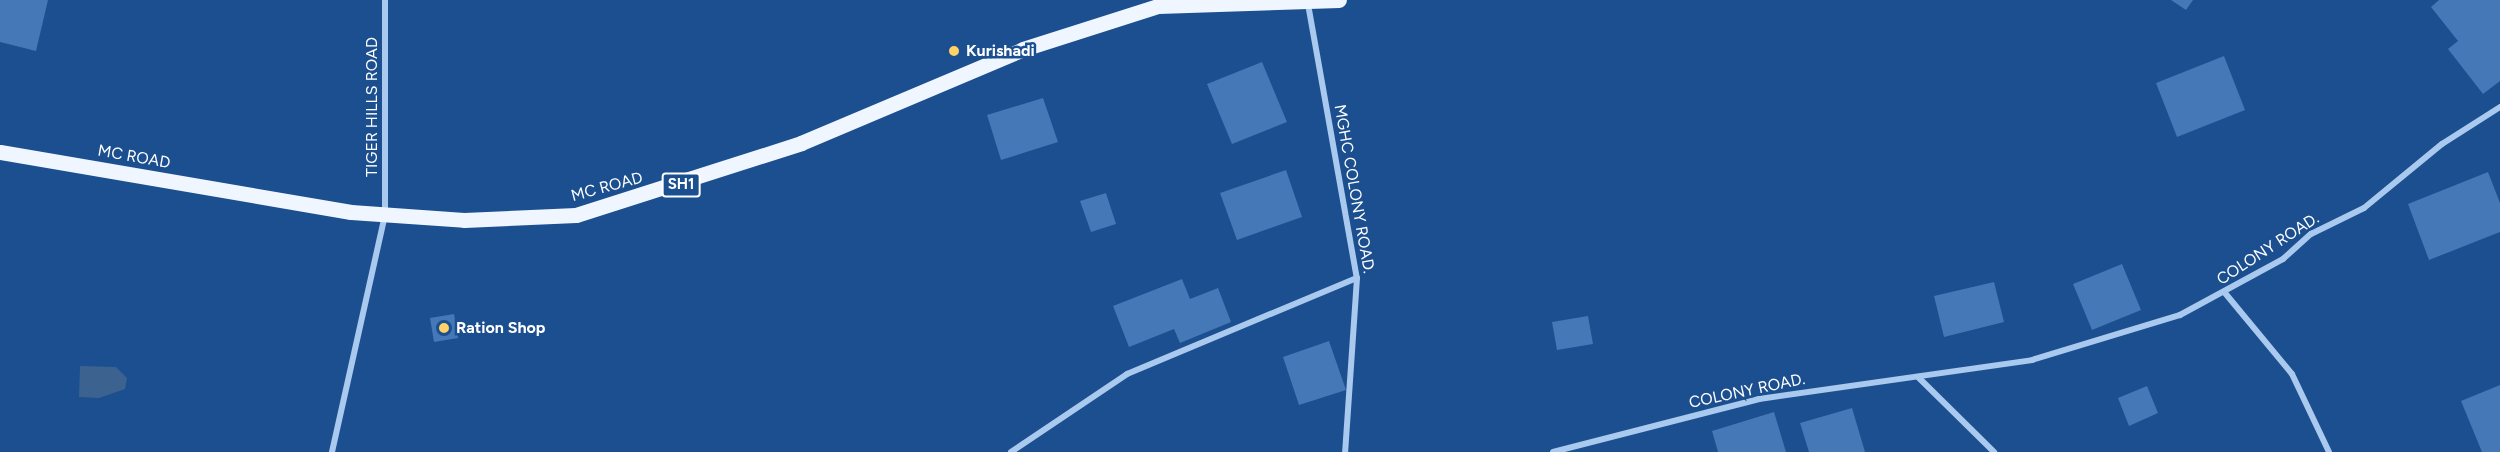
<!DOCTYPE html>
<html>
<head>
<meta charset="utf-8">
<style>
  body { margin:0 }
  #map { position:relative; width:2500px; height:452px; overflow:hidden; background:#1b4f8f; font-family:Figtree,sans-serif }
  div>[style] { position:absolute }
  .water>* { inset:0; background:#3c6290 }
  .building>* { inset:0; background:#4478b7 }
  .street>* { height:6px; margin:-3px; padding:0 3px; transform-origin:3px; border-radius:3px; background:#a9c9ee }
  .primary>* { height:15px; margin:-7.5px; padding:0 7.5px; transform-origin:7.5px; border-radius:7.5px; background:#f0f6ff }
  .dots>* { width:16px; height:16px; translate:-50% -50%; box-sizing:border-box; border:3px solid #1b4f8f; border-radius:50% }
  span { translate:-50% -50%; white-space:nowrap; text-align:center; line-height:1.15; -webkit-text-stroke:5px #1b4f8f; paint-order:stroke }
  .shield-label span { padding:2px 4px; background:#1b4f8f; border:2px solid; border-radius:4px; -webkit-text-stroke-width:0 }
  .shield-label { font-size:15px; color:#fff; font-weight:700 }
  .poi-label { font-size:16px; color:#fff; font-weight:700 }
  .left { translate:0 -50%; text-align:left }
  .street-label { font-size:16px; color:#fff }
</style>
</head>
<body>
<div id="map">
  <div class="water">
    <i style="clip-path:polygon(80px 366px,116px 367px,127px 378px,125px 389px,99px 398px,79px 397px)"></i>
  </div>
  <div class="building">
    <i style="clip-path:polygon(0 0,48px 0,36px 51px,0 42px)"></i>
    <i style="clip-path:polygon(2171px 0,2193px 0,2186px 10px)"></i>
    <i style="clip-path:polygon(2439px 0,2500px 0,2500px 81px,2483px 94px,2448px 49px,2458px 41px,2431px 7px)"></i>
    <i style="clip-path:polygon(2224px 56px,2245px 110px,2177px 137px,2156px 83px)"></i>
    <i style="clip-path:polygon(1262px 62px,1287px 122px,1232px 144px,1207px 84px)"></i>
    <i style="clip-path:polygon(1043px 98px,1058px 142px,1001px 160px,987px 115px)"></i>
    <i style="clip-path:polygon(1286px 170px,1302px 217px,1237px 240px,1220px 193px)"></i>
    <i style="clip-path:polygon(2488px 172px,2500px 203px,2500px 232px,2429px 260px,2408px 204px)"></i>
    <i style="clip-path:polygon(1106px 193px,1116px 224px,1091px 232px,1080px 201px)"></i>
    <i style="clip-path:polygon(2122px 264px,2141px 310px,2092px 330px,2073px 284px)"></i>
    <i style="clip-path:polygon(1182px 279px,1190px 299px,1218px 288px,1231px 322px,1180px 343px,1174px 329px,1129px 347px,1113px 306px)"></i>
    <i style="clip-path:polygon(1994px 282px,2004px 322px,1944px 337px,1934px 296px)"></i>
    <i style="clip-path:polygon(454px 314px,458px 338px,434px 342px,430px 318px)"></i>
    <i style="clip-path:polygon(1588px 316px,1593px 344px,1557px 350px,1552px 322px)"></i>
    <i style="clip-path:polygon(1329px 341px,1346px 390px,1299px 405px,1283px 357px)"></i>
    <i style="clip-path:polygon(2500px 385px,2500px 452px,2482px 452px,2461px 401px)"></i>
    <i style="clip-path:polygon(2147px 386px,2158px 413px,2129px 426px,2118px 398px)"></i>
    <i style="clip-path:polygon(1852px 408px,1865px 452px,1809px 452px,1800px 423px)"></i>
    <i style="clip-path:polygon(1774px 412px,1786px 452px,1718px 452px,1712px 431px)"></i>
  </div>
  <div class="street">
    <i style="left:1308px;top:4px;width:278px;rotate:79.9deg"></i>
    <i style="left:1357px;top:278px;width:174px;rotate:93.9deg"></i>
    <i style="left:2225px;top:293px;width:105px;rotate:50.4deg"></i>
    <i style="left:2292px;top:374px;width:86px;rotate:64.6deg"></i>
    <i style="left:1918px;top:377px;width:107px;rotate:44.6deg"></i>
    <i style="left:332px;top:452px;width:243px;rotate:-77.4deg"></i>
    <i style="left:385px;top:215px;width:215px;rotate:-90deg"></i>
    <i style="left:1011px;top:452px;width:140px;rotate:-33.9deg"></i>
    <i style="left:1127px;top:374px;width:249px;rotate:-22.7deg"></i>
    <i style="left:1553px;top:452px;width:213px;rotate:-14.4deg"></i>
    <i style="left:1759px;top:399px;width:276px;rotate:-8.1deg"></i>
    <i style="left:2032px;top:360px;width:155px;rotate:-16.9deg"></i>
    <i style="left:2180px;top:315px;width:117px;rotate:-28.5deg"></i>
    <i style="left:2283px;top:259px;width:38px;rotate:-42deg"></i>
    <i style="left:2311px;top:234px;width:59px;rotate:-26.1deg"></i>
    <i style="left:2364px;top:208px;width:101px;rotate:-39.4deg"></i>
    <i style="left:2442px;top:144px;width:69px;rotate:-32.5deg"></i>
  </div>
  <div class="primary">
    <i style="left:0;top:152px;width:356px;rotate:9.7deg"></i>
    <i style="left:351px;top:212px;width:113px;rotate:4deg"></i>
    <i style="left:464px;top:220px;width:112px;rotate:-2.6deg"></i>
    <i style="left:576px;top:215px;width:236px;rotate:-17.7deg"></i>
    <i style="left:801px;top:143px;width:241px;rotate:-22.9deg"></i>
    <i style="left:1023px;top:49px;width:142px;rotate:-17.7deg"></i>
    <i style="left:1158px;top:6px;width:181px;rotate:-1.9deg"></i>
  </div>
  <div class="dots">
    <i style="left:954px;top:51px;background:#ffd166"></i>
    <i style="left:444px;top:328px;background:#ffd166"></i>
  </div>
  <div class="shield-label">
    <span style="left:681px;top:185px">SH1</span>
  </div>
  <div class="poi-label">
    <span class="left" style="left:966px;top:51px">Kurishadi</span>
    <span class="left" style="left:456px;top:328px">Ration Shop</span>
  </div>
  <div class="street-label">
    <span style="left:372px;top:107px;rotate:-90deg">TIGER HILLS ROAD</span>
    <span style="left:134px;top:157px;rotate:10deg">MC ROAD</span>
    <span style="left:607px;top:187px;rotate:-15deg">MC ROAD</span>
    <span style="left:1354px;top:189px;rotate:80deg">MGHC COLONY ROAD.</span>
    <span style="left:2268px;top:249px;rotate:-33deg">COLONY ROAD.</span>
    <span style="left:1747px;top:391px;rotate:-12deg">COLONY ROAD.</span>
  </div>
</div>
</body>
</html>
